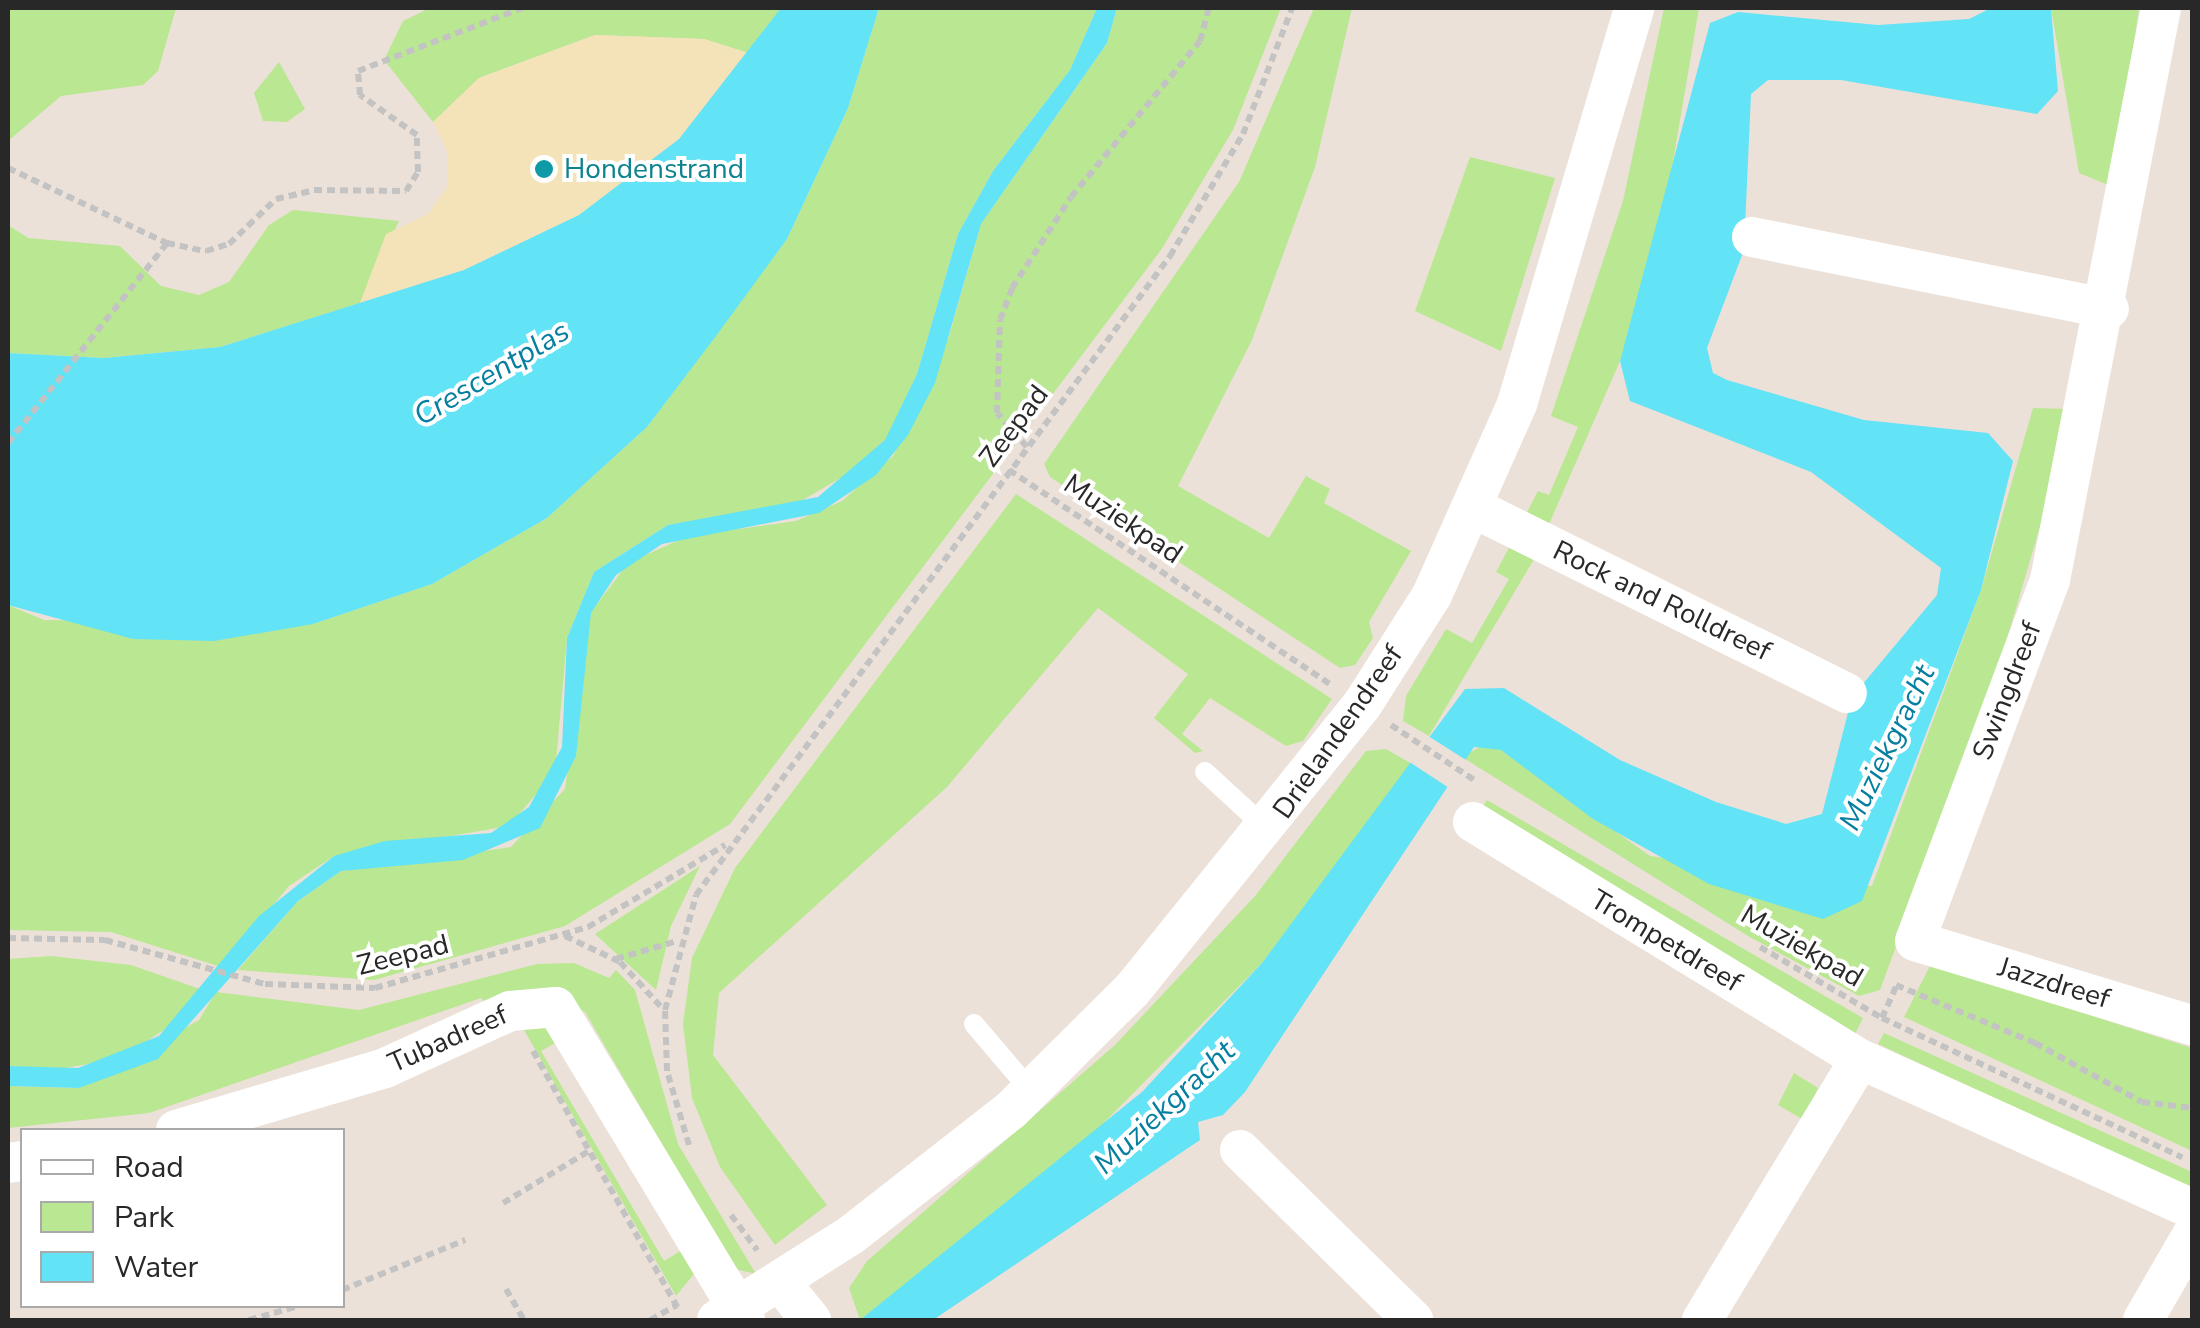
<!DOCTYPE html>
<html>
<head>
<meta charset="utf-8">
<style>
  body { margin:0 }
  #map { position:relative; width:2200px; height:1328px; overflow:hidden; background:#ece1d8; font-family:"Nunito Sans",sans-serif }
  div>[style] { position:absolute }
  .green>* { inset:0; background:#bae791 }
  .sand>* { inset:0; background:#f4e2b8 }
  .water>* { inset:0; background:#63e3f6 }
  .pier>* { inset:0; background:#ece1d8 }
  .path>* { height:6px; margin-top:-3px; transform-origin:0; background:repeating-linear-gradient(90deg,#c3c3c3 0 8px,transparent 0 13px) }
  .lane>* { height:20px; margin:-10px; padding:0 10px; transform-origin:10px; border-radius:10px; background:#fff }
  .street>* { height:40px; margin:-20px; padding:0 20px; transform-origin:20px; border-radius:20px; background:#fff }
  .dots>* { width:28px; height:28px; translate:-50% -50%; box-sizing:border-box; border:5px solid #fff; border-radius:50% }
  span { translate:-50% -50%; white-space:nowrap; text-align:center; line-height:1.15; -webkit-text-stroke:8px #fff; paint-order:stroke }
  .culture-label { font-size:28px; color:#0d838f }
  .left { translate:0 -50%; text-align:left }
  .street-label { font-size:28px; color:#282828 }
  .water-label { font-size:30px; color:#057f9f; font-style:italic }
  .frame { position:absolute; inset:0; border:10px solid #282828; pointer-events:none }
  .legend { position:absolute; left:20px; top:1128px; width:325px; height:180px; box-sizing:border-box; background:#fff; border:2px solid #a9a9a9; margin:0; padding:12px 18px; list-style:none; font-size:30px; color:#282828 }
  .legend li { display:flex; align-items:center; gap:20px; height:50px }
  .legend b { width:50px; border:2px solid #a9a9a9 }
</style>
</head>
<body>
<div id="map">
  <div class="green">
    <i style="clip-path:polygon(8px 8px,176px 8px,158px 71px,143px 85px,61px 96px,8px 141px)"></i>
    <i style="clip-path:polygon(430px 8px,781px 8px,748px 53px,704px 39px,595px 35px,479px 78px,433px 122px,384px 60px,403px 21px)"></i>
    <i style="clip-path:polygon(879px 8px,1097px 8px,1070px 70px,993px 171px,958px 234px,917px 374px,886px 440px,861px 466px,791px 507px,668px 525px,594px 572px,567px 638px,555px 772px,509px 826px,334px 856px,289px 886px,221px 967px,111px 932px,8px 930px,8px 605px,44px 620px,313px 624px,432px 584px,547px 518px,647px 427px,787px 239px,848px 108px)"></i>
    <i style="clip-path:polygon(1117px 8px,1281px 8px,1233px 130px,1161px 250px,730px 824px,565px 926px,374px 980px,238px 970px,298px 901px,341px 871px,511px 847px,565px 789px,591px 612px,628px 563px,688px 536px,796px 521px,842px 501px,893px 456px,949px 336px,981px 224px,1107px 43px)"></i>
    <i style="clip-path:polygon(1314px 8px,1352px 8px,1315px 167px,1252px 340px,1178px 486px,1269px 538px,1306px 476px,1330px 489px,1324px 503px,1411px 551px,1369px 622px,1373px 638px,1355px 665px,1340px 668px,1050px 477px,1044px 464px,1239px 182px)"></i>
    <i style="clip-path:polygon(1664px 8px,1699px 8px,1665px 209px,1620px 361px,1547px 529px,1524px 518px,1538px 491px,1549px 495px,1578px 427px,1551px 416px,1623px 201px)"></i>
    <i style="clip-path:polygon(2051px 8px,2139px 8px,2113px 187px,2079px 173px)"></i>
    <i style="clip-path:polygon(279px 62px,305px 109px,287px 122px,263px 121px,254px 93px)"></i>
    <i style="clip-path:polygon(1470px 157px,1555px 178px,1501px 351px,1415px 311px)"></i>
    <i style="clip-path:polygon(293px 210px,399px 221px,360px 303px,220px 347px,104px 358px,8px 353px,8px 225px,28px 238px,120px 246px,161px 286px,199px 295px,229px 282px,269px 225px)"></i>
    <i style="clip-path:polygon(2033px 408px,2070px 409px,2051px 489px,2000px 663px,1880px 990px,1859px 996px,1748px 936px,1462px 757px,1483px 745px,1501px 750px,1650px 856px,1872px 886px,1981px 590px)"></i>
    <i style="clip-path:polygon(1016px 494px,1332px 699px,1303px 741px,1286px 746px,1210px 698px,1182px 734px,1203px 751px,1195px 753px,1154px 718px,1188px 674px,1098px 608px,947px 787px,719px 993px,713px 1055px,827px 1205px,775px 1245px,720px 1167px,692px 1098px,683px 1024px,692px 958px,735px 868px)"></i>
    <i style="clip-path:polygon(1511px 544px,1536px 556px,1429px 736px,1403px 721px,1406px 696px,1446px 629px,1472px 643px,1509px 579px,1496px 572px)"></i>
    <i style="clip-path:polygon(1386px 749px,1412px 764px,1262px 963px,1075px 1152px,860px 1320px,849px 1288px,867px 1261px,1115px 1045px,1255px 896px,1366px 751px)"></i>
    <i style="clip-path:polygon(1487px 800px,1863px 1018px,1855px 1034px,1480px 811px)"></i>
    <i style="clip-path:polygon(700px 866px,671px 926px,656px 990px,595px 934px)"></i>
    <i style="clip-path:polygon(51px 956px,131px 965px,200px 989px,176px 1022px,121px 1058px,54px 1070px,8px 1066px,8px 959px)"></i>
    <i style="clip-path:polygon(574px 963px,609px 978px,616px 970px,635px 990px,678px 1144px,756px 1274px,735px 1269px,585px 1012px,543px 990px,488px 1005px,481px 998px,149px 1113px,8px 1128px,8px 1086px,79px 1088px,199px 1020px,216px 992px,359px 1010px,537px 964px)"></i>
    <i style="clip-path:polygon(1931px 964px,2192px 1048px,2192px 1151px,1904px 1017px)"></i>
    <i style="clip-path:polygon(529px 1020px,566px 1037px,541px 1051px,664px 1261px,687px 1247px,698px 1269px,676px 1296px,520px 1023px)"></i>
    <i style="clip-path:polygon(1884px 1033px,2192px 1172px,2192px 1190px,1878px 1044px)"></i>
    <i style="clip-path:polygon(1794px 1073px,1818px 1088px,1804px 1120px,1778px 1105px)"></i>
  </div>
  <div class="sand">
    <i style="clip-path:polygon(595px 35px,704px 39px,748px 53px,679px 139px,579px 215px,464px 270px,360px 303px,386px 234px,428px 214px,448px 186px,448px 153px,433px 122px,479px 78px)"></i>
  </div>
  <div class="water">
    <i style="clip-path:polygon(781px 8px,879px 8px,848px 108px,787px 239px,716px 336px,647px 427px,547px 518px,432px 584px,313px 624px,214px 641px,133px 639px,8px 605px,8px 353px,104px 358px,220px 347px,464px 270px,579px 215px,679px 139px)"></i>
    <i style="clip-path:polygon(1097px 8px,1117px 8px,1107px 43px,981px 224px,935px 383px,908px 435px,876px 475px,819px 513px,662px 544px,616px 575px,591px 613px,576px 756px,540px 828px,463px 860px,341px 871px,298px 901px,158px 1059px,79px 1088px,8px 1086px,8px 1066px,78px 1068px,159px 1036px,259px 916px,334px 856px,385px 841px,491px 833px,529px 807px,562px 747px,567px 638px,594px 572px,668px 525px,818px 497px,885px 440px,917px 374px,958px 234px,993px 171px,1070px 70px)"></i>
    <i style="clip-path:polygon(1991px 8px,2051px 8px,2058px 91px,2037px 114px,1841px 80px,1768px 80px,1751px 94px,1744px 250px,1707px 348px,1713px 373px,1727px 380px,1864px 420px,1988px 433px,2013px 461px,1981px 590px,1862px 901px,1823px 919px,1709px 884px,1593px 819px,1501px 750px,1474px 747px,1245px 1092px,1223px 1115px,1198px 1122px,1200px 1140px,933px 1320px,860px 1320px,1142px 1092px,1262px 963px,1465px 689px,1504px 688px,1620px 760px,1716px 802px,1786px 824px,1822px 814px,1852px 697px,1937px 595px,1941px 568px,1811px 472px,1630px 401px,1620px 361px,1710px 23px,1738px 12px,1878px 25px,1969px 19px)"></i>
  </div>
  <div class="pier">
    <i style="clip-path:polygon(1425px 734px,1466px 760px,1449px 788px,1408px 761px)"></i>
  </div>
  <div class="path">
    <i style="left:8px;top:168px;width:176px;rotate:25.3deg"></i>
    <i style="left:8px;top:443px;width:256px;rotate:-51.5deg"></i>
    <i style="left:167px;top:243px;width:40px;rotate:12deg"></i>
    <i style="left:206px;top:251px;width:24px;rotate:-17deg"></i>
    <i style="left:229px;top:244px;width:65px;rotate:-43.8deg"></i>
    <i style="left:276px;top:199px;width:39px;rotate:-13deg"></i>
    <i style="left:314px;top:190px;width:92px;rotate:0.6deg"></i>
    <i style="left:406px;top:191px;width:22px;rotate:-58deg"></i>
    <i style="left:418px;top:172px;width:37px;rotate:-92deg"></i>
    <i style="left:417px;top:135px;width:70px;rotate:-144.9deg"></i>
    <i style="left:360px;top:95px;width:24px;rotate:-95deg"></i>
    <i style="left:358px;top:71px;width:176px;rotate:-21deg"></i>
    <i style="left:1027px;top:447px;width:45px;rotate:-131.4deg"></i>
    <i style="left:997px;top:413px;width:93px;rotate:-88.2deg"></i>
    <i style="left:1000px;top:320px;width:34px;rotate:-69deg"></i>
    <i style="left:1012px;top:288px;width:108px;rotate:-57deg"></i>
    <i style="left:1071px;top:197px;width:202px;rotate:-50.4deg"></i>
    <i style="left:1200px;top:41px;width:34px;rotate:-75deg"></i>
    <i style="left:1009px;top:470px;width:387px;rotate:33.7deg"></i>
    <i style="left:1391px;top:725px;width:103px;rotate:33.5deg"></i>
    <i style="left:565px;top:936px;width:61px;rotate:25.3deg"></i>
    <i style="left:620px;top:962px;width:65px;rotate:47.5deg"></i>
    <i style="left:8px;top:938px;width:97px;rotate:1.2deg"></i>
    <i style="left:105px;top:940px;width:166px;rotate:15.4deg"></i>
    <i style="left:265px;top:984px;width:110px;rotate:2.1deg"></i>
    <i style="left:375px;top:988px;width:222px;rotate:-16deg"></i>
    <i style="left:588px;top:927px;width:160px;rotate:-30.9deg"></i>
    <i style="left:1760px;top:947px;width:141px;rotate:30.2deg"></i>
    <i style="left:1882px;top:1018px;width:331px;rotate:24.9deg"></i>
    <i style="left:616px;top:959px;width:64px;rotate:-16.4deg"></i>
    <i style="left:1896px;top:985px;width:151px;rotate:22.6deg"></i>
    <i style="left:2035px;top:1043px;width:122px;rotate:28.9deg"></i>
    <i style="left:2142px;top:1102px;width:50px;rotate:6.8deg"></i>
    <i style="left:1882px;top:1018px;width:37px;rotate:-66deg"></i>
    <i style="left:533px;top:1051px;width:297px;rotate:60.6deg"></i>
    <i style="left:689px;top:1145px;width:77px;rotate:-106.6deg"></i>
    <i style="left:667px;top:1071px;width:61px;rotate:-91.9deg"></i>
    <i style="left:665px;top:1010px;width:119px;rotate:-74.9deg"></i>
    <i style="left:696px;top:895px;width:796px;rotate:-53.43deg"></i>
    <i style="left:1170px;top:256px;width:142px;rotate:-59.1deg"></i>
    <i style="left:1243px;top:134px;width:135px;rotate:-68.7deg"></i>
    <i style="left:503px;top:1203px;width:100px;rotate:-31.2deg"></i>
    <i style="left:731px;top:1215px;width:44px;rotate:53.4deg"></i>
    <i style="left:506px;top:1289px;width:36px;rotate:60deg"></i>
    <i style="left:342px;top:1290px;width:133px;rotate:-22.1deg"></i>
    <i style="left:249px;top:1320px;width:51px;rotate:-15.9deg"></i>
    <i style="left:650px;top:1320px;width:31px;rotate:-29deg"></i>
  </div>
  <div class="lane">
    <i style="left:1205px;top:772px;width:84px;rotate:42.6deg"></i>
    <i style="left:974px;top:1024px;width:88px;rotate:49.6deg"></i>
  </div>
  <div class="street">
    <i style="left:2161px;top:8px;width:583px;rotate:100.98deg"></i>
    <i style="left:2050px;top:580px;width:385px;rotate:110.5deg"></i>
    <i style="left:1915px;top:941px;width:289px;rotate:16.9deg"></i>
    <i style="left:1752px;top:237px;width:364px;rotate:11.4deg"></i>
    <i style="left:1476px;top:509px;width:414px;rotate:26.4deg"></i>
    <i style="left:1473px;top:822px;width:454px;rotate:31.5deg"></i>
    <i style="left:1860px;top:1059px;width:364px;rotate:24.3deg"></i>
    <i style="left:176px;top:1130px;width:218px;rotate:-16.5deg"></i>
    <i style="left:385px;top:1068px;width:137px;rotate:-24.5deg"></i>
    <i style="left:510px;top:1011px;width:46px;rotate:-5deg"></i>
    <i style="left:556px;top:1007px;width:366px;rotate:58.9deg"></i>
    <i style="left:1240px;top:1150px;width:243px;rotate:44.5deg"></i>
    <i style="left:8px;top:1163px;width:14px;rotate:-8deg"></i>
    <i style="left:781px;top:1283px;width:48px;rotate:51deg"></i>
    <i style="left:717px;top:1320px;width:159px;rotate:-32.4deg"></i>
    <i style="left:851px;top:1235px;width:203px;rotate:-38deg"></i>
    <i style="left:1011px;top:1110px;width:170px;rotate:-44.8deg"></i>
    <i style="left:1132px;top:990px;width:366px;rotate:-51.1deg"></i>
    <i style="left:1362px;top:705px;width:130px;rotate:-57.5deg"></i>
    <i style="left:1432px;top:595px;width:209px;rotate:-66deg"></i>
    <i style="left:1517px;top:404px;width:413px;rotate:-73.5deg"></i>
    <i style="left:1702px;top:1320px;width:305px;rotate:-58.8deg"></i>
    <i style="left:2143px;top:1320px;width:98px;rotate:-60deg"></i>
  </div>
  <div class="dots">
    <i style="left:544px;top:169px;background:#0f9aa8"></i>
  </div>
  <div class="culture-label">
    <span class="left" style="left:564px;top:169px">Hondenstrand</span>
  </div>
  <div class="street-label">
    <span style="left:1014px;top:426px;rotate:-53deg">Zeepad</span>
    <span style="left:1123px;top:519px;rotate:34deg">Muziekpad</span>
    <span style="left:1662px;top:601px;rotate:26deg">Rock and Rolldreef</span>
    <span style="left:2007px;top:691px;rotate:-69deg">Swingdreef</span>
    <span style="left:1338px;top:732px;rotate:-55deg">Drielandendreef</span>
    <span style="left:1666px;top:941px;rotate:31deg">Trompetdreef</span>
    <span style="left:1802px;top:946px;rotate:30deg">Muziekpad</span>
    <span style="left:403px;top:955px;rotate:-14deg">Zeepad</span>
    <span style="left:2054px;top:983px;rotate:17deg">Jazzdreef</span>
    <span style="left:448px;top:1039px;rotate:-24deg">Tubadreef</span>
  </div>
  <div class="water-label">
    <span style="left:492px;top:374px;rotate:-31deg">Crescentplas</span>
    <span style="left:1888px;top:748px;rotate:-64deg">Muziekgracht</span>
    <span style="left:1165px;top:1108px;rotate:-43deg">Muziekgracht</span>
  </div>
  <div class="frame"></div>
  <ul class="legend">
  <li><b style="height:12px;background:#fff"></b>Road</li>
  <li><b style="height:28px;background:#bae791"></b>Park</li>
  <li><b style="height:28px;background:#63e3f6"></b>Water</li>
  </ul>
</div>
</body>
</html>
